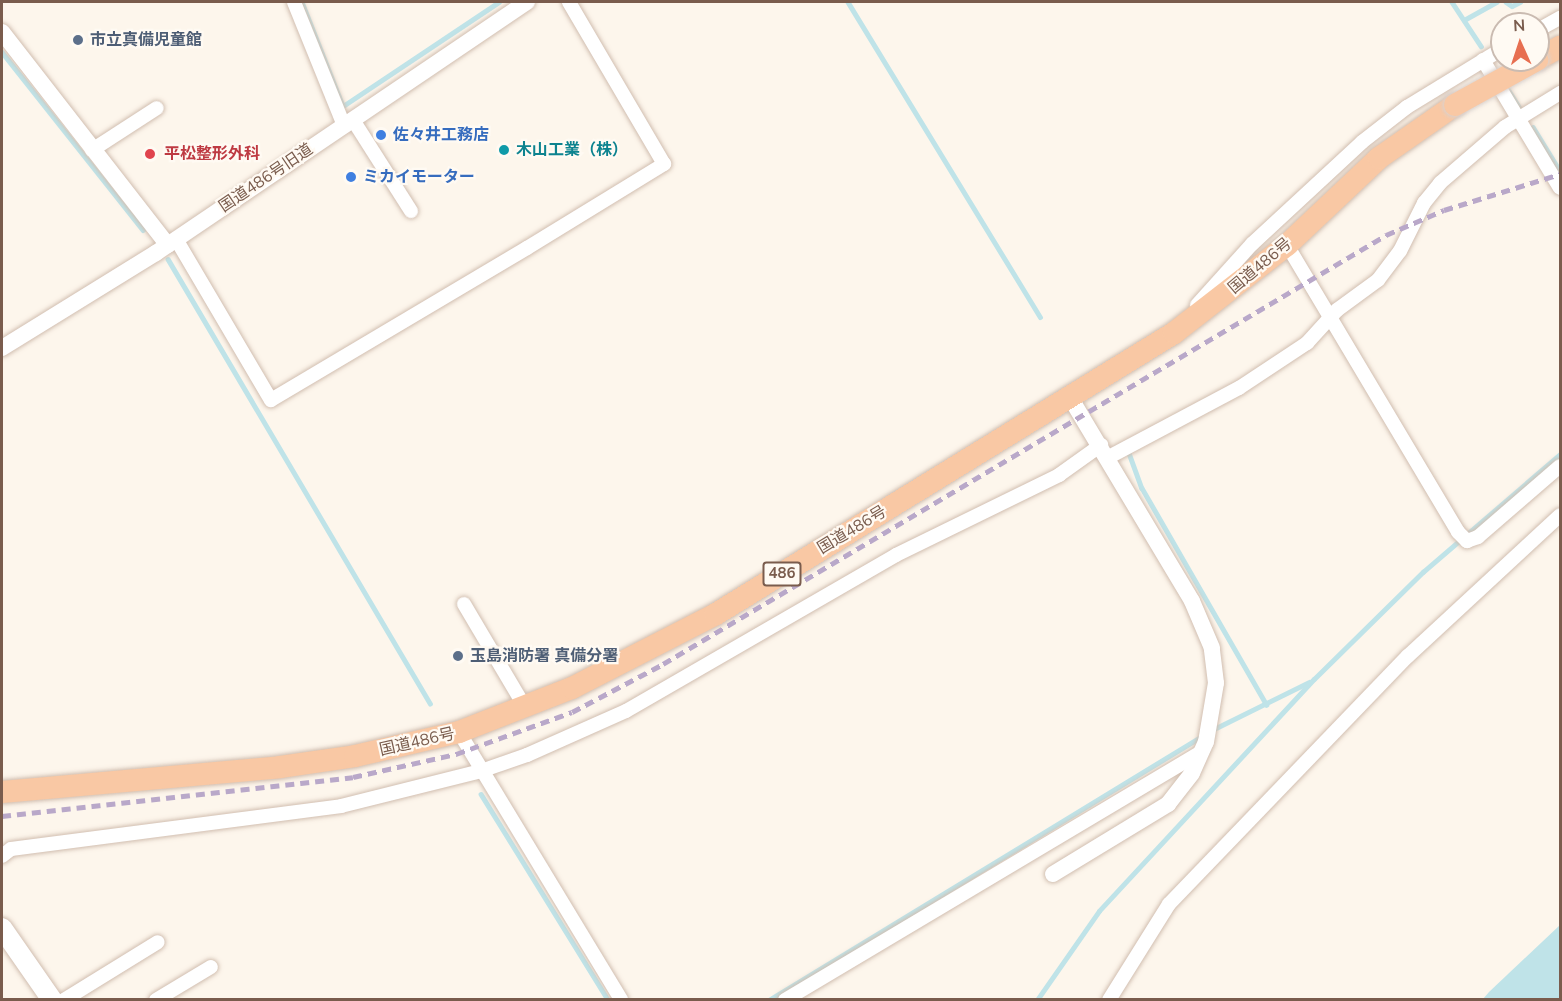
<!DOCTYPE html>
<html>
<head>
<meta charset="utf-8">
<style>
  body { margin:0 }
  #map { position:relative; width:1562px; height:1001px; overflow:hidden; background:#fdf6ec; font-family:"Nunito Sans","Noto Sans JP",sans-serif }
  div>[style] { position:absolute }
  .water>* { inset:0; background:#bfe3e8 }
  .stream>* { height:4.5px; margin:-2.25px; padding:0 2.25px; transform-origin:2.25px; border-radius:2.25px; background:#bfe3e8 }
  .roads { filter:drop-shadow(0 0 2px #d1beb0) drop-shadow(0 0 2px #d1beb0) }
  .minor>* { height:14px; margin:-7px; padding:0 7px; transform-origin:7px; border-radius:7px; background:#fff }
  .tertiary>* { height:16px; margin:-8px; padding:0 8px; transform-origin:8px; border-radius:8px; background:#fff }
  .secondary>* { height:20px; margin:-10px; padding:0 10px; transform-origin:10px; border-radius:10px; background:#fff }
  .trunk>* { height:22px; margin:-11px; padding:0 11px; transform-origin:11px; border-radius:11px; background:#f9c8a4 }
  .rail>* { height:4.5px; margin-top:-2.25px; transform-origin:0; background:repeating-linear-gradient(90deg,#b9a8c9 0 9px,transparent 0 15px) }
  .bridges { filter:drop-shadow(0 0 2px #dad1cd) drop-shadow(0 0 2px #dad1cd) }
  .trunk-bridge>* { height:22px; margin:-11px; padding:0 11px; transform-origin:11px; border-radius:11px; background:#f9c8a4 }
  .dots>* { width:16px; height:16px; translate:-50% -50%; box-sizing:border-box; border:3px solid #fffaf3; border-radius:50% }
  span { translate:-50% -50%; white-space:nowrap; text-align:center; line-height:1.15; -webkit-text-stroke:4.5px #fffaf3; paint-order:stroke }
  .shield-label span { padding:2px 4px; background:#fffaf3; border:2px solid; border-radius:4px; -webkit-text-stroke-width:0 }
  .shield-label { font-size:15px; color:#7a5c4d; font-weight:700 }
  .service-label { font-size:16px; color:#4e5e75; font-weight:700 }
  .left { translate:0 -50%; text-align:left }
  .shop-label { font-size:16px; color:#366cbe; font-weight:700 }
  .culture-label { font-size:16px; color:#0d838f; font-weight:700 }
  .health-label { font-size:16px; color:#be3a42; font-weight:700 }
  .street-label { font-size:16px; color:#7a5c4d }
  .frame { position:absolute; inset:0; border:3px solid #7a5c4d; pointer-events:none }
  .north { position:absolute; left:1490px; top:12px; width:60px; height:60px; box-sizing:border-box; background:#fffaf3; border:2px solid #cabbb1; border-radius:50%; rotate:357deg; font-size:16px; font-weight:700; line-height:24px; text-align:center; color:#7a5c4d }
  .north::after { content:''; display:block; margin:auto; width:21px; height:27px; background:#e76f51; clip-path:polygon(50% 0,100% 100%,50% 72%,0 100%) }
</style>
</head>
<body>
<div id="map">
  <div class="water">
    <i style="clip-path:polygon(1560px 925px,1560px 999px,1483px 999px,1489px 992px)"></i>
  </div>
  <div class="stream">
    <i style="left:302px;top:2px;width:112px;rotate:68.5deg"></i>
    <i style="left:343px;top:106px;width:187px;rotate:-33.7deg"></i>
    <i style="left:848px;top:2px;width:369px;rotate:58.6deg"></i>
    <i style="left:1452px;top:2px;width:53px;rotate:56.6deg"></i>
    <i style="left:1506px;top:2px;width:7px;rotate:34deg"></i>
    <i style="left:1512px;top:6px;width:9px;rotate:-27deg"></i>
    <i style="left:1464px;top:20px;width:37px;rotate:-29deg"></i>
    <i style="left:2px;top:52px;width:227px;rotate:51.6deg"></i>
    <i style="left:1506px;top:86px;width:26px;rotate:58deg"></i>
    <i style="left:1533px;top:127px;width:52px;rotate:58.5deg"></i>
    <i style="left:168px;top:259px;width:516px;rotate:59.46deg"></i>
    <i style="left:1129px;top:453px;width:37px;rotate:70deg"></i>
    <i style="left:1142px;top:488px;width:250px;rotate:60.1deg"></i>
    <i style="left:1212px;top:730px;width:108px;rotate:-26.3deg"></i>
    <i style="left:481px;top:794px;width:242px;rotate:58.3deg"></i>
    <i style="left:769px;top:1000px;width:507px;rotate:-31.37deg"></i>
    <i style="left:1037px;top:1000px;width:108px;rotate:-55.1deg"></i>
    <i style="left:1099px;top:911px;width:316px;rotate:-47.2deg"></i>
    <i style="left:1314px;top:679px;width:153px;rotate:-44.5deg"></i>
    <i style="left:1423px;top:572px;width:181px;rotate:-40.7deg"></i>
  </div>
  <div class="roads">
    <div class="minor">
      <i style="left:294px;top:2px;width:134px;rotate:68deg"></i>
      <i style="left:1538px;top:30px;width:25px;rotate:-29deg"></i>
      <i style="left:1483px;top:60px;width:149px;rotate:59deg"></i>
      <i style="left:353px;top:120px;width:108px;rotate:57.5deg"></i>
      <i style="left:92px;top:150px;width:77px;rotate:-32.9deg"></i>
      <i style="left:176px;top:239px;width:187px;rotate:59.5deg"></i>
      <i style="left:271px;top:400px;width:298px;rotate:-30.7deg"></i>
      <i style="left:527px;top:248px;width:161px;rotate:-31.5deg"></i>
      <i style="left:664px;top:164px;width:188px;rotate:-120.4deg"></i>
      <i style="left:1287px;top:245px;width:334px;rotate:59.2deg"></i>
      <i style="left:1458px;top:532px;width:13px;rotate:45deg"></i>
      <i style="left:1467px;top:541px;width:12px;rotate:-20deg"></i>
      <i style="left:1478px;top:537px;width:108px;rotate:-40.9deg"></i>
      <i style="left:1197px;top:305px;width:82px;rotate:-48deg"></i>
      <i style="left:1252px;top:244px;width:150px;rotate:-42.8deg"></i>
      <i style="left:1362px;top:142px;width:57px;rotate:-37.9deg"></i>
      <i style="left:1407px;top:107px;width:111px;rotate:-31.4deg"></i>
      <i style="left:1109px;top:457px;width:147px;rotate:-28deg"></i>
      <i style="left:1239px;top:388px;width:82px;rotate:-33.5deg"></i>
      <i style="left:1307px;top:343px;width:45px;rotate:-47.7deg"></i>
      <i style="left:1337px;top:310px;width:51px;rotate:-36.2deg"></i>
      <i style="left:1378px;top:280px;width:36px;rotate:-53deg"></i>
      <i style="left:1400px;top:251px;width:54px;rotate:-63.4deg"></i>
      <i style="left:1424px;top:203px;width:26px;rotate:-51deg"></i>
      <i style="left:1440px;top:183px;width:86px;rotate:-40.7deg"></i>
      <i style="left:1505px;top:127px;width:65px;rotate:-31.7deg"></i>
      <i style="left:464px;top:604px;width:122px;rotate:59.4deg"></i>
      <i style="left:459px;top:732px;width:313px;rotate:58.8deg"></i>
      <i style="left:2px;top:856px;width:11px;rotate:-38deg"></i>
      <i style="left:11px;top:849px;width:333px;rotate:-7.4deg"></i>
      <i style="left:341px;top:806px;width:144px;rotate:-14deg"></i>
      <i style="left:481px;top:771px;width:49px;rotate:-19.2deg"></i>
      <i style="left:527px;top:755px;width:108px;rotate:-24deg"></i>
      <i style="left:626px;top:711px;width:312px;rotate:-30deg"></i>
      <i style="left:896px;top:555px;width:182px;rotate:-26.1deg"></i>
      <i style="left:1059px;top:475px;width:52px;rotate:-35.5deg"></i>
      <i style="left:64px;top:1000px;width:110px;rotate:-31.7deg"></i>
      <i style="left:156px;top:1000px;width:64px;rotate:-31deg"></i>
      <i style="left:785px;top:1000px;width:486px;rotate:-30.8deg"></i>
      <i style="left:1109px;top:1000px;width:113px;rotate:-58deg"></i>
      <i style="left:1169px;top:904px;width:344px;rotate:-46.1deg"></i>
      <i style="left:1408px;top:656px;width:207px;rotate:-42.8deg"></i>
    </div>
    <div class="tertiary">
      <i style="left:2px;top:32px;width:270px;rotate:52.1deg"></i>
      <i style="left:2px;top:348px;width:181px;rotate:-31.7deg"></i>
      <i style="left:156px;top:253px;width:448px;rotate:-34.1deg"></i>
      <i style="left:1053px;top:874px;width:135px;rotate:-31.3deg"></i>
      <i style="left:1168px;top:804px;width:39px;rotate:-52deg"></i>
      <i style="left:1192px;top:773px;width:34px;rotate:-66deg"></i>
      <i style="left:1206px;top:742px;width:60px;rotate:-80.4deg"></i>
      <i style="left:1216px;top:683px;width:35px;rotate:-97deg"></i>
      <i style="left:1212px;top:648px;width:51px;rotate:-113.1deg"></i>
      <i style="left:1192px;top:601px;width:238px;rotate:-120.9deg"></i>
    </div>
    <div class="secondary">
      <i style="left:2px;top:928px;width:88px;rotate:55.2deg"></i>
    </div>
    <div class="trunk">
      <i style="left:1538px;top:59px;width:25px;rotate:-29deg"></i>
      <i style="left:2px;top:792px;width:279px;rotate:-5.1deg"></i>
      <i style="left:280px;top:767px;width:76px;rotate:-8.3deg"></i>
      <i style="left:355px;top:756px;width:107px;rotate:-13deg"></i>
      <i style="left:459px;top:732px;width:121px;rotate:-21.3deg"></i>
      <i style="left:572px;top:688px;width:162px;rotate:-27.2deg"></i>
      <i style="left:716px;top:614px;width:537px;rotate:-31.53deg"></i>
      <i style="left:1174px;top:333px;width:143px;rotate:-37.9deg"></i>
      <i style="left:1287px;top:245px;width:127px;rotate:-43.4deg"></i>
      <i style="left:1379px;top:158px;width:93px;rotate:-34.9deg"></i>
    </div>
  </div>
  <div class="rail">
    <i style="left:2px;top:816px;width:353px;rotate:-6.3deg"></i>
    <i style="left:353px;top:777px;width:106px;rotate:-12.6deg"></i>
    <i style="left:456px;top:754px;width:123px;rotate:-19.9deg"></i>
    <i style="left:572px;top:712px;width:103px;rotate:-27.8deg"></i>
    <i style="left:663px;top:664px;width:841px;rotate:-30.68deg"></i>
    <i style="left:1386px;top:235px;width:63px;rotate:-23.3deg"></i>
    <i style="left:1444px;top:210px;width:121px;rotate:-17.2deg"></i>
  </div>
  <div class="bridges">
    <div class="trunk-bridge">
      <i style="left:1455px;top:105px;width:94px;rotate:-28.8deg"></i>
    </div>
  </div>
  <div class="dots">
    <i style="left:78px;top:40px;background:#5c6f8a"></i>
    <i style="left:381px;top:135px;background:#3f7fe0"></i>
    <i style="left:504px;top:150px;background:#0f9aa8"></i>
    <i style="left:150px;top:154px;background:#e0444e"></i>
    <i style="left:351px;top:177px;background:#3f7fe0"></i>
    <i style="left:458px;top:656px;background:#5c6f8a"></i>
  </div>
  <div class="shield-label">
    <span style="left:782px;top:574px">486</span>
  </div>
  <div class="service-label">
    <span class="left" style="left:90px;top:40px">市立真備児童館</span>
    <span class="left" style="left:470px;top:656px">玉島消防署 真備分署</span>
  </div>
  <div class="shop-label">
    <span class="left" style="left:393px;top:135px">佐々井工務店</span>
    <span class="left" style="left:363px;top:177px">ミカイモーター</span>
  </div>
  <div class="culture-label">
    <span class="left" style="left:516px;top:150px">木山工業（株）</span>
  </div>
  <div class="health-label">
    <span class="left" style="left:164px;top:154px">平松整形外科</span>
  </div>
  <div class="street-label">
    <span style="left:266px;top:178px;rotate:-34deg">国道486号旧道</span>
    <span style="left:1260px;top:266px;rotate:-40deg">国道486号</span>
    <span style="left:852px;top:530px;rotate:-31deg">国道486号</span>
    <span style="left:417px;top:742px;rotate:-13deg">国道486号</span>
  </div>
  <div class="frame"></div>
  <div class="north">N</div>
</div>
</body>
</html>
